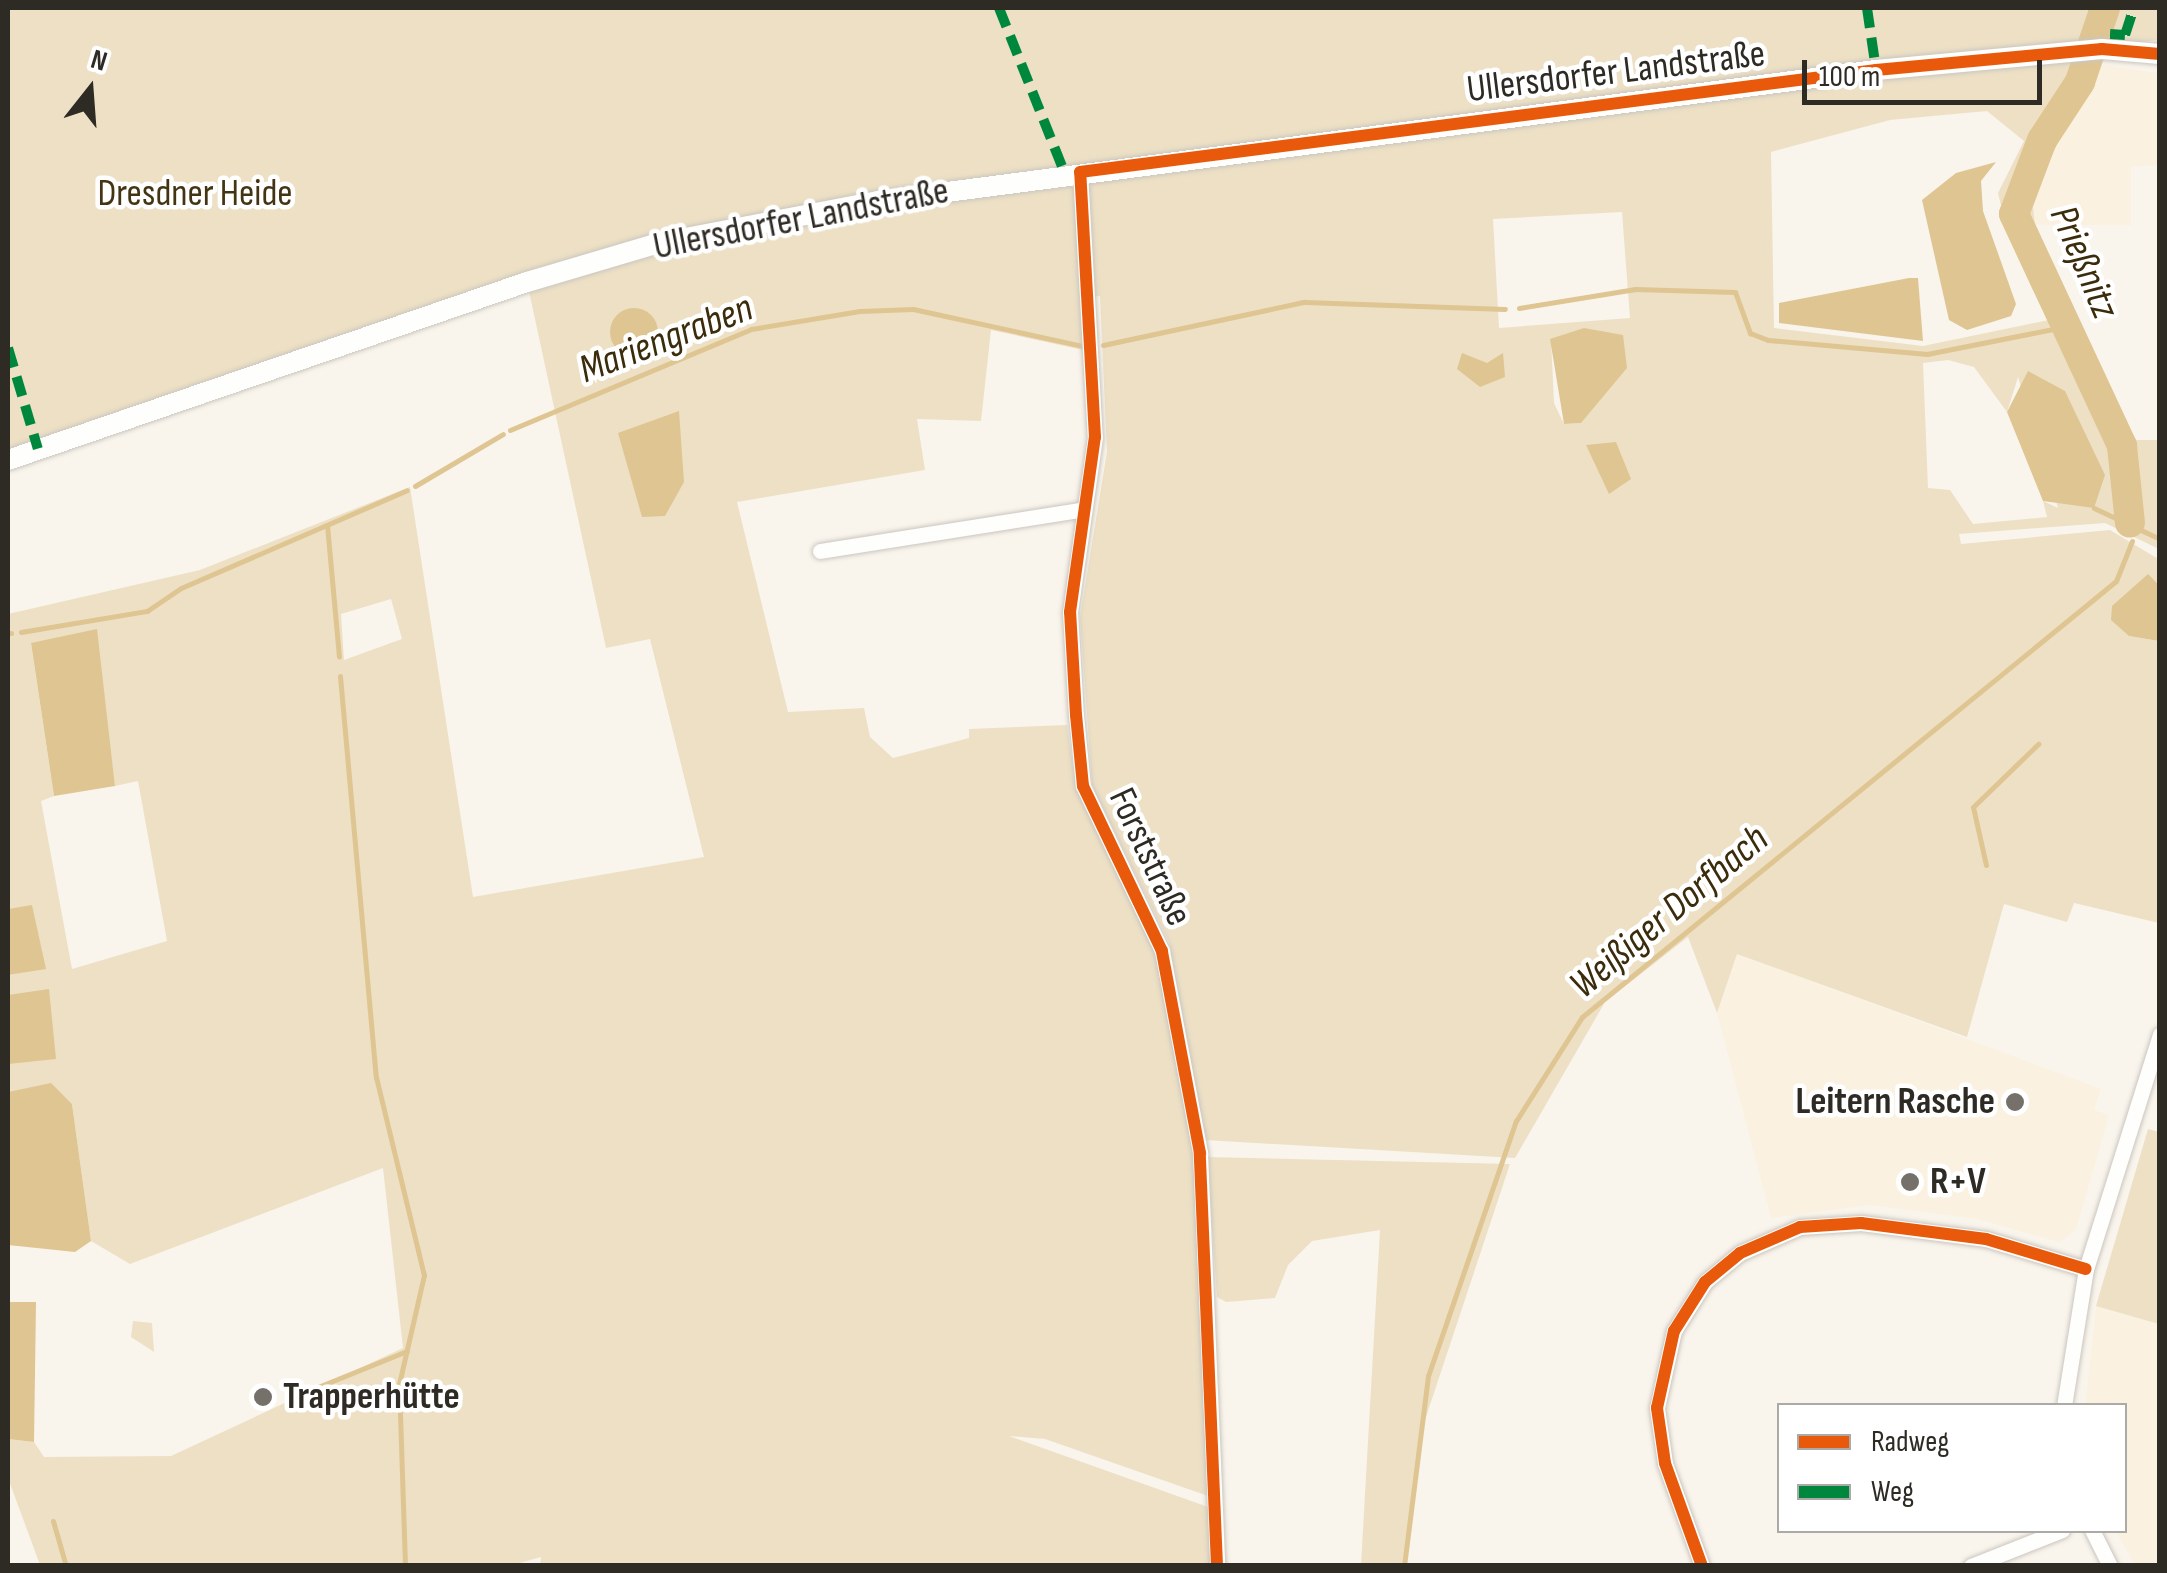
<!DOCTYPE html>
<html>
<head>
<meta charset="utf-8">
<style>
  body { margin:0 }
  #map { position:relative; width:2167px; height:1573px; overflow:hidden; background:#f9f5ed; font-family:"Sofia Sans Condensed",sans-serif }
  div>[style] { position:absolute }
  .built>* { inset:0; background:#faf1e0 }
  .green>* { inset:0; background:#ede0c5 }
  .water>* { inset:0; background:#dfc591 }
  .round { border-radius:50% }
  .stream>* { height:5px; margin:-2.5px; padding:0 2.5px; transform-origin:2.5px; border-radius:2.5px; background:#dfc591 }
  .river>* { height:30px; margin:-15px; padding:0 15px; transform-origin:15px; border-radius:15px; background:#dfc591 }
  .roads { filter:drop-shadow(0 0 2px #cac6bf) drop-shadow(0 0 2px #cac6bf) }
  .minor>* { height:15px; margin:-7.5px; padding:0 7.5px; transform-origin:7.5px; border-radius:7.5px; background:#fefefc }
  .major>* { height:20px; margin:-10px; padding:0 10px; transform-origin:10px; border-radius:10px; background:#fefefc }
  .quiet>* { height:10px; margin-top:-5px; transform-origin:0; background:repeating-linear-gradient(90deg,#00873e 0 20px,transparent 0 30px) }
  .cycleway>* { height:12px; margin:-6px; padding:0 6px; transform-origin:6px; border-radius:6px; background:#e8590c }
  .dots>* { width:28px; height:28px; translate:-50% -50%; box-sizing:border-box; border:5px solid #fff; border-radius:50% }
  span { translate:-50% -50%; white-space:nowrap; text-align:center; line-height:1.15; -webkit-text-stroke:9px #fff; paint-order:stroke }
  .street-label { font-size:38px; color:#2e2a24 }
  .park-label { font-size:38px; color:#433414 }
  .poi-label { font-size:38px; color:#2e2a24; font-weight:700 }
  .right { translate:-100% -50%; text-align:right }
  .left { translate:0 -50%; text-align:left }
  .water-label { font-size:40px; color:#3b2d0c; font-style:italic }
  .frame { position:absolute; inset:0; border:10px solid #2e2a24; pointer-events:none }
  .legend { position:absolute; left:1777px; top:1403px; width:350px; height:130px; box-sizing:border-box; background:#fff; border:2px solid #abaaa7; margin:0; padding:12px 18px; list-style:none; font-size:30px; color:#2e2a24 }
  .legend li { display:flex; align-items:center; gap:20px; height:50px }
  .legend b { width:50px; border:2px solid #abaaa7 }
  .north { position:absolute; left:40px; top:40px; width:100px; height:100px; -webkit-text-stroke:8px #fff; paint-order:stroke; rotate:17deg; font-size:28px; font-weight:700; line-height:40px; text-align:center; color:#2e2a24 }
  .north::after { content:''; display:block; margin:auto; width:35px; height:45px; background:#2e2a24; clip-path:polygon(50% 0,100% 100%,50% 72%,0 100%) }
  .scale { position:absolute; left:1802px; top:60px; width:240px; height:45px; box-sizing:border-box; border:5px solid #2e2a24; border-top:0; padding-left:12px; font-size:30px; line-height:35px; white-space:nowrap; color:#2e2a24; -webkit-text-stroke:8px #fff; paint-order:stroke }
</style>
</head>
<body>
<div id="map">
  <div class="built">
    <i style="clip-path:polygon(2095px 64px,2159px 73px,2159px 165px,2131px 167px,2131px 225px,2035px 225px,2032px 198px)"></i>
    <i style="clip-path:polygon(1737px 953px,2101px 1089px,2094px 1110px,2109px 1115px,2076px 1230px,2059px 1242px,1978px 1219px,1869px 1205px,1771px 1218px,1717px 1013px)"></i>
    <i style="clip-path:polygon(2096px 1306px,2159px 1324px,2159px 1565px,2135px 1565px,2116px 1531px,2124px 1530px,2124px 1406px,2085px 1405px)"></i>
  </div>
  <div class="green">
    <i style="clip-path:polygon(evenodd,8px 8px,2159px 8px,2159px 40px,1973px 60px,2073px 52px,2095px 64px,2032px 198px,2035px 225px,2006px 226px,1998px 193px,2024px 141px,1987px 111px,1890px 120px,1771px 152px,1774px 328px,1923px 346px,2058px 318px,2116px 440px,2159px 440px,2159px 549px,2105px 523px,1959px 534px,1961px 544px,2110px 530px,2160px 560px,2159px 585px,2148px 575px,2129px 636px,2159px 641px,2159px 923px,2074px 903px,2067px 922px,2004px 904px,1967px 1037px,1737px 954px,1717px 1013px,1688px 937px,1605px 1002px,1515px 1158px,1205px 1140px,1169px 942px,1092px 785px,1080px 617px,1107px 452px,1100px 296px,1084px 297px,1083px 350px,991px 330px,981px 421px,917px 419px,925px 470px,737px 502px,788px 712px,864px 708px,870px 737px,893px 758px,969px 738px,969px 729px,1067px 725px,1076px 787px,1155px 953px,1193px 1155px,1211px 1497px,1045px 1439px,1009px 1436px,1211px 1508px,1210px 1565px,540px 1565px,541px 1557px,509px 1566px,40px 1565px,8px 1478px,8px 1439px,34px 1442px,44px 1457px,171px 1456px,403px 1348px,383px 1168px,130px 1264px,91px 1241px,72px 1104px,51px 1084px,8px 1092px,8px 975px,45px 968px,32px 906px,8px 909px,8px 614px,200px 570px,410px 487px,473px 897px,704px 857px,650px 639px,606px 648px,527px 282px,8px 452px,8px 8px,1622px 212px,1630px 318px,1499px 328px,1493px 219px,1622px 212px,8px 8px,1551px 339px,1581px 423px,1564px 424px,1554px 403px,1551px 339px,8px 8px,1948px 360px,1974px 367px,2007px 412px,2018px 377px,2058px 508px,2043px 501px,2047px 517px,1973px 524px,1950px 490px,1928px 488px,1923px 363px,1948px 360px,8px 8px,391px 599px,402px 639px,344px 660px,341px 614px,391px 599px,8px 8px,96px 630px,115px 786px,138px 781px,167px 941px,72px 969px,41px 801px,54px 796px,31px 644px,96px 630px)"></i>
    <i style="clip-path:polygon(2148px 1129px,2159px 1132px,2159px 1324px,2096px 1306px)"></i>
    <i style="clip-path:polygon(1207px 1157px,1510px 1164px,1421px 1432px,1405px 1565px,1361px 1565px,1380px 1230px,1312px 1241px,1288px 1265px,1275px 1298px,1226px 1302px,1217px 1297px)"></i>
    <i style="clip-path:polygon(133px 1321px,152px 1323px,154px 1352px,131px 1337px)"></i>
  </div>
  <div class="water">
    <i style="clip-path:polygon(1996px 162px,1981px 181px,1983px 211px,2016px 304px,2011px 316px,1967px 330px,1949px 320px,1922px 200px,1956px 173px)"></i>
    <i style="clip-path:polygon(1909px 278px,1918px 278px,1923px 341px,1779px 323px,1779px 303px)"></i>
    <i class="round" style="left:610px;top:308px;width:48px;height:48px"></i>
    <i style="clip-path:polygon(1584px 328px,1623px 335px,1627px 368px,1581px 423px,1564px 424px,1550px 339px)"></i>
    <i style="clip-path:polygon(1462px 353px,1487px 363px,1503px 353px,1505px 377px,1480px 387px,1457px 369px)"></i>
    <i style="clip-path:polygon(2028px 371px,2065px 391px,2105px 475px,2094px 508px,2043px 501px,2007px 412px)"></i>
    <i style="clip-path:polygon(679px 411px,684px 482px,665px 516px,642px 517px,618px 433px)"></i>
    <i style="clip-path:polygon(1616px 442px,1631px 479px,1609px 494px,1586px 445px)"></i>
    <i style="clip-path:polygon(2148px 574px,2159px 585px,2159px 641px,2129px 636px,2111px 620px,2112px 606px)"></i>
    <i style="clip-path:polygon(97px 629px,115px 786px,54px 796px,31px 643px)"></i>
    <i style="clip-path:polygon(32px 905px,46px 969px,8px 975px,8px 909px)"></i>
    <i style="clip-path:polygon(49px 989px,56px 1059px,8px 1064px,8px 995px)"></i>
    <i style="clip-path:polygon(51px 1083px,72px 1104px,91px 1241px,75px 1252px,8px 1245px,8px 1092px)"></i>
    <i style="clip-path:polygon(8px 1302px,36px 1302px,34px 1442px,8px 1439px)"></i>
  </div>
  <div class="stream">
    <i style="left:1519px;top:308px;width:118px;rotate:-9.3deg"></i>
    <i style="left:1635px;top:289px;width:100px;rotate:1.7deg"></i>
    <i style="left:1735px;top:292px;width:44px;rotate:69.9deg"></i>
    <i style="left:1750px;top:333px;width:19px;rotate:21deg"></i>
    <i style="left:1768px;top:340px;width:160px;rotate:5deg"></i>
    <i style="left:1927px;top:354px;width:139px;rotate:-11.2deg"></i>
    <i style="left:1103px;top:345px;width:206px;rotate:-12.1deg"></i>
    <i style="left:1304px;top:302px;width:201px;rotate:2deg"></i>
    <i style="left:510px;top:430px;width:261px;rotate:-22.7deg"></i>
    <i style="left:751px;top:329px;width:110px;rotate:-9.4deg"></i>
    <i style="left:860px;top:311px;width:53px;rotate:-2.2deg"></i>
    <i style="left:913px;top:309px;width:173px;rotate:12.3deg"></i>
    <i style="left:415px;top:486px;width:102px;rotate:-30.6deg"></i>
    <i style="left:2094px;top:508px;width:73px;rotate:25.2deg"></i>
    <i style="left:327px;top:525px;width:132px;rotate:84.8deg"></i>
    <i style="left:21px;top:632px;width:128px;rotate:-9.5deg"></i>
    <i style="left:147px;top:611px;width:41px;rotate:-34.1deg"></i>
    <i style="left:181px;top:588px;width:246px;rotate:-23.4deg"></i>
    <i style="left:8px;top:633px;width:3px"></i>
    <i style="left:340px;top:676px;width:403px;rotate:84.9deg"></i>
    <i style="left:376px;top:1077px;width:204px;rotate:76.4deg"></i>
    <i style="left:424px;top:1275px;width:112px;rotate:102.9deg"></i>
    <i style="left:399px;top:1384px;width:182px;rotate:88.1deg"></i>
    <i style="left:1986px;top:865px;width:59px;rotate:-102.6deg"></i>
    <i style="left:1973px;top:807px;width:91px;rotate:-44.1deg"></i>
    <i style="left:303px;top:1393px;width:112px;rotate:-22deg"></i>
    <i style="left:53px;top:1521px;width:47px;rotate:73.9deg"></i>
    <i style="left:1404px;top:1566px;width:192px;rotate:-82.8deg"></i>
    <i style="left:1428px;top:1376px;width:270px;rotate:-71deg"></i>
    <i style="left:1516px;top:1121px;width:123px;rotate:-57.6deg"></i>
    <i style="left:1582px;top:1017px;width:689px;rotate:-39.23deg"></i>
    <i style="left:2116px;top:581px;width:43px;rotate:-68.2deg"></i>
  </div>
  <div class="river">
    <i style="left:2105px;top:8px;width:78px;rotate:108.7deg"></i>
    <i style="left:2080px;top:82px;width:69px;rotate:123.2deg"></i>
    <i style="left:2042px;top:140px;width:79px;rotate:110.7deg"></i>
    <i style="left:2014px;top:214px;width:256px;rotate:65deg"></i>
    <i style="left:2122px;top:446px;width:77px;rotate:84.1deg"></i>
  </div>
  <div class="roads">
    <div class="minor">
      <i style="left:1080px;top:172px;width:265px;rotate:86.8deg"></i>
      <i style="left:1095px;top:437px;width:177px;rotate:98.1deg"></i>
      <i style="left:1070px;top:612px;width:103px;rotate:86.7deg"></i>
      <i style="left:1076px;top:715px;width:71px;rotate:84.4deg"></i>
      <i style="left:1083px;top:786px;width:183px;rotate:64.4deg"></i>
      <i style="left:1162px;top:951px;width:206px;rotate:79.3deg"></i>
      <i style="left:1200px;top:1153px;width:413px;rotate:87.6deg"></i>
      <i style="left:820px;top:551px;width:267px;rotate:-9deg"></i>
      <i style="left:2064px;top:1406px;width:139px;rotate:-80.9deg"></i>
      <i style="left:2086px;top:1269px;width:246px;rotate:-72.5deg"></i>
      <i style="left:2092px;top:1530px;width:40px;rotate:63.4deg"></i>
      <i style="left:1702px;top:1566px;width:109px;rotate:-109.8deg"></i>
      <i style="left:1665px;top:1463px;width:56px;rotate:-98.3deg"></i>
      <i style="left:1657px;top:1408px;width:79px;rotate:-77.6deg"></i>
      <i style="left:1674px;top:1331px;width:58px;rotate:-57.7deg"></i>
      <i style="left:1705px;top:1282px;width:45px;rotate:-39.6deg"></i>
      <i style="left:1740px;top:1253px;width:65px;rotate:-23.4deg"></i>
      <i style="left:1800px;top:1227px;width:61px;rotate:-3.8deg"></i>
      <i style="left:1861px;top:1223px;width:126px;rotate:7.3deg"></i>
      <i style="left:1986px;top:1239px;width:104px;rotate:16.7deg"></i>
      <i style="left:1971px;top:1566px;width:98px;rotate:-21.6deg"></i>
    </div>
    <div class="major">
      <i style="left:8px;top:460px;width:549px;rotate:-18.93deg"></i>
      <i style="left:527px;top:282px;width:134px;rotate:-16.5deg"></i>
      <i style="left:655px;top:244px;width:228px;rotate:-10.9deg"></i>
      <i style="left:879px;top:201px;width:1006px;rotate:-7.49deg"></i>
      <i style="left:1876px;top:70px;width:227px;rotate:-5.3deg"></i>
      <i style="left:2102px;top:49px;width:58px;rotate:4.9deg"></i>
    </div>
  </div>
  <div class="quiet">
    <i style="left:999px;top:8px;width:179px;rotate:68.3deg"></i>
    <i style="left:1867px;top:8px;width:63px;rotate:81.7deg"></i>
    <i style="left:2110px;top:34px;width:15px;rotate:4deg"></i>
    <i style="left:2125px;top:35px;width:28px;rotate:-72deg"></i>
    <i style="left:8px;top:348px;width:105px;rotate:73.5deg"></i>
  </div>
  <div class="cycleway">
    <i style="left:1217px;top:1566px;width:413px;rotate:-92.4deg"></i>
    <i style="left:1200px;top:1153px;width:206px;rotate:-100.7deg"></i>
    <i style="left:1162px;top:951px;width:183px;rotate:-115.6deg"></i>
    <i style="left:1083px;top:786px;width:71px;rotate:-95.6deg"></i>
    <i style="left:1076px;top:715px;width:103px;rotate:-93.3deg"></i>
    <i style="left:1070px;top:612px;width:177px;rotate:-81.9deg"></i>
    <i style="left:1095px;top:437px;width:265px;rotate:-93.2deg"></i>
    <i style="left:1080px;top:172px;width:803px;rotate:-7.3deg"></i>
    <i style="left:1876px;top:70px;width:227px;rotate:-5.3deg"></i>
    <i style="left:2102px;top:49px;width:58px;rotate:4.9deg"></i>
    <i style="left:1702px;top:1566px;width:109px;rotate:-109.8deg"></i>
    <i style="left:1665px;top:1463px;width:56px;rotate:-98.3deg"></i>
    <i style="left:1657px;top:1408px;width:79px;rotate:-77.6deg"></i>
    <i style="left:1674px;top:1331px;width:58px;rotate:-57.7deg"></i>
    <i style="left:1705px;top:1282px;width:45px;rotate:-39.6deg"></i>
    <i style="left:1740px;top:1253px;width:65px;rotate:-23.4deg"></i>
    <i style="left:1800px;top:1227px;width:61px;rotate:-3.8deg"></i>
    <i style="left:1861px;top:1223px;width:126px;rotate:7.3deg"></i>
    <i style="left:1986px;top:1239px;width:104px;rotate:16.7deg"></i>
  </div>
  <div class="dots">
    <i style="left:2015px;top:1102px;background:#75716a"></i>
    <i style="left:1910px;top:1182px;background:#75716a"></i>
    <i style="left:263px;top:1397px;background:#75716a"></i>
  </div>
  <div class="street-label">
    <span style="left:1616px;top:72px;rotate:-7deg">Ullersdorfer Landstraße</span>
    <span style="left:801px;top:219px;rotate:-11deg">Ullersdorfer Landstraße</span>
    <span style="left:1150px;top:857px;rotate:65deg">Forststraße</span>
  </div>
  <div class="park-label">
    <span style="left:195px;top:194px">Dresdner Heide</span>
  </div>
  <div class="poi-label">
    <span class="right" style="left:1995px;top:1102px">Leitern Rasche</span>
    <span class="left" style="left:1930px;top:1182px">R+V</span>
    <span class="left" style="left:283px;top:1397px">Trapperhütte</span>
  </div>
  <div class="water-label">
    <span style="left:2084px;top:262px;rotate:67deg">Prießnitz</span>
    <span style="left:666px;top:339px;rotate:-21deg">Mariengraben</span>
    <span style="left:1669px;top:912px;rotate:-40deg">Weißiger Dorfbach</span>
  </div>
  <div class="frame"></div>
  <ul class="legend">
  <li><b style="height:12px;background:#e8590c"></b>Radweg</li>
  <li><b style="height:12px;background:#00873e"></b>Weg</li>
  </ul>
  <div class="north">N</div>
  <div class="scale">100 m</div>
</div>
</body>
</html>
